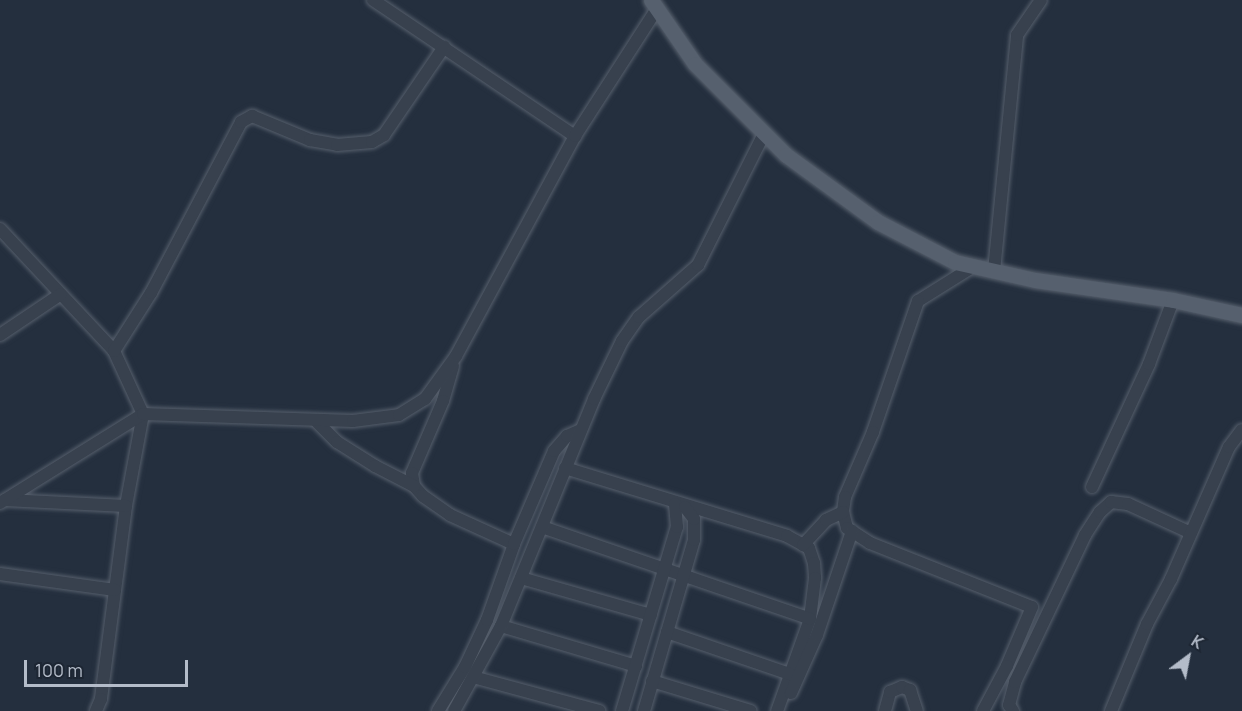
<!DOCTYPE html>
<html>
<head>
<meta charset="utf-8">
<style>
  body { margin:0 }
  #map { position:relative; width:1242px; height:711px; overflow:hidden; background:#242f3e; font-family:Manrope,sans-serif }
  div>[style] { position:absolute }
  .roads { filter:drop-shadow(0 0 2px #565f6c) drop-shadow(0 0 2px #565f6c) }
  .minor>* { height:12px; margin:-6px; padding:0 6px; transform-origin:6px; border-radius:6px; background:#38414e }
  .major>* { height:15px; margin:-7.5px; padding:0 7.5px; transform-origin:7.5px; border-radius:7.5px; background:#56606e }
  span { translate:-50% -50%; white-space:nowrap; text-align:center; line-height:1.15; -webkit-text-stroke:4.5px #1d2633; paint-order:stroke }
  .north { position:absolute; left:1158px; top:627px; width:60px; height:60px; -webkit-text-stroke:4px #1d2633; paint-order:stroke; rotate:32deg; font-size:16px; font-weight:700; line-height:24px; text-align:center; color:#b4bcc9 }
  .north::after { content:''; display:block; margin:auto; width:21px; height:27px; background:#b4bcc9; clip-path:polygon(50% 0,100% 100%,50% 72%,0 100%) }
  .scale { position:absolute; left:24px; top:660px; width:164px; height:27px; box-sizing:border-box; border:3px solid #b4bcc9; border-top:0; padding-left:8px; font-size:18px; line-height:21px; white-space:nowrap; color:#b4bcc9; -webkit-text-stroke:4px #1d2633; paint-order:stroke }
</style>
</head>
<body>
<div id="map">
  <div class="roads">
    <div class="minor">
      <i style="left:373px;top:0;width:244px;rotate:34deg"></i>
      <i style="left:0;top:229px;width:167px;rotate:46.9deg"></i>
      <i style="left:114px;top:351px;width:69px;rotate:65.3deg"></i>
      <i style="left:143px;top:414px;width:94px;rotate:100.5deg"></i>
      <i style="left:126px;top:506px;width:195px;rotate:97.4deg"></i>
      <i style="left:101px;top:699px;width:13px;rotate:113deg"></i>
      <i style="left:974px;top:266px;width:66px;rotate:148deg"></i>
      <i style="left:918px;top:301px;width:139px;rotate:109deg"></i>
      <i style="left:873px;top:432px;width:71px;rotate:113.3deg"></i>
      <i style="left:845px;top:497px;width:15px;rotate:98deg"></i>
      <i style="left:843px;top:512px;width:16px;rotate:76deg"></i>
      <i style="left:847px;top:528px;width:27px;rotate:33deg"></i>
      <i style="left:870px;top:543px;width:174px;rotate:21.6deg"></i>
      <i style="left:1032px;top:607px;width:64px;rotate:113deg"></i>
      <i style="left:1007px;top:666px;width:51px;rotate:118.1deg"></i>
      <i style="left:994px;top:271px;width:237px;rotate:-84.4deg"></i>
      <i style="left:1017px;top:35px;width:42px;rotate:-55.6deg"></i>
      <i style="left:0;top:335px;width:73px;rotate:-33.9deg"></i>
      <i style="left:114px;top:351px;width:69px;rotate:-57.5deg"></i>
      <i style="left:151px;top:293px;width:193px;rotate:-62.2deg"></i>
      <i style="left:241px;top:122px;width:13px;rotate:-29deg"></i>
      <i style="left:252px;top:116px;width:63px;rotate:22.5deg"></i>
      <i style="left:310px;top:140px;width:27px;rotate:10deg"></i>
      <i style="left:337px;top:145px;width:35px;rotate:-5deg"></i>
      <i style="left:372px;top:142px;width:14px;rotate:-30deg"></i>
      <i style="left:384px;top:135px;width:107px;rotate:-55.7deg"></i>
      <i style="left:453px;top:366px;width:36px;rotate:106deg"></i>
      <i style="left:443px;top:401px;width:78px;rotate:113.3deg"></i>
      <i style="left:412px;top:473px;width:13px;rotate:81deg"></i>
      <i style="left:414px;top:486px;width:13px;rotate:48deg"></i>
      <i style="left:423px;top:496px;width:33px;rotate:35deg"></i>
      <i style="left:450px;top:515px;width:70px;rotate:24.4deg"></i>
      <i style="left:316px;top:421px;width:30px;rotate:45deg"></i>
      <i style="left:337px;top:442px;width:45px;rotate:32.3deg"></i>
      <i style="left:375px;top:466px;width:44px;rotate:27.1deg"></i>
      <i style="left:565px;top:468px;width:232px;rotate:17deg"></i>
      <i style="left:787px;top:536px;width:25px;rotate:29deg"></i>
      <i style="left:809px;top:548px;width:16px;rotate:72deg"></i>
      <i style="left:814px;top:563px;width:15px;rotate:86deg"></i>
      <i style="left:815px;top:578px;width:41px;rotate:97deg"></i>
      <i style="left:810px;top:619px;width:98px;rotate:109.7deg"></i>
      <i style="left:1092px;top:487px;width:136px;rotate:-65.1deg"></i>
      <i style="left:1149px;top:364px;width:68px;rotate:-69.4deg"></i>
      <i style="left:5px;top:500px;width:121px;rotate:2.8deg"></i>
      <i style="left:0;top:503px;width:168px;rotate:-31.9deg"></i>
      <i style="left:143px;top:414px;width:210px;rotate:1.9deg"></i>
      <i style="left:353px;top:421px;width:46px;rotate:-7.4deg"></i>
      <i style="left:399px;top:415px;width:31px;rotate:-32deg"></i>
      <i style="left:425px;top:399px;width:53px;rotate:-54.2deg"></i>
      <i style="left:456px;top:356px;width:250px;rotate:-61.6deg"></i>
      <i style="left:575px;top:136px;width:151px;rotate:-57.2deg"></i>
      <i style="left:542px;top:527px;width:283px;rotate:18.9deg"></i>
      <i style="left:803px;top:545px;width:34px;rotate:-47deg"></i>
      <i style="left:826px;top:520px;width:19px;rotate:-25deg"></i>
      <i style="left:0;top:574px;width:116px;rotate:7.9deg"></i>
      <i style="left:521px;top:578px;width:135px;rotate:15.9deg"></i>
      <i style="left:501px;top:626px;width:141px;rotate:16.5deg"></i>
      <i style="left:667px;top:632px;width:130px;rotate:18.9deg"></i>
      <i style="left:473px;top:677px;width:131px;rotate:15.1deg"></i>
      <i style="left:652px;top:681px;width:103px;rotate:16.9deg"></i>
      <i style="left:791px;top:693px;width:64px;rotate:-65.9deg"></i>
      <i style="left:817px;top:635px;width:110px;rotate:-71.4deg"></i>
      <i style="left:438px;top:711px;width:52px;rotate:-58.5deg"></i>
      <i style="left:465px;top:667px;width:52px;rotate:-64.9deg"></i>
      <i style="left:487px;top:620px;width:81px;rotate:-70.4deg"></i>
      <i style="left:514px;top:544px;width:101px;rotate:-66.7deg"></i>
      <i style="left:554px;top:451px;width:20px;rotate:-49deg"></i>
      <i style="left:567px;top:436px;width:15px;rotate:-23deg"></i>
      <i style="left:454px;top:711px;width:97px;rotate:-61.1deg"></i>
      <i style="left:501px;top:626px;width:245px;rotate:-67.7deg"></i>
      <i style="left:594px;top:399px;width:64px;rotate:-64.2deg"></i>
      <i style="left:622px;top:341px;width:29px;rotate:-55deg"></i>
      <i style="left:639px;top:317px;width:79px;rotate:-41.4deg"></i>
      <i style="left:698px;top:265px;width:147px;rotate:-63.3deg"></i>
      <i style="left:622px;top:711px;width:192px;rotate:-73.4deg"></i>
      <i style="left:677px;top:527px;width:23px;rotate:-95deg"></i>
      <i style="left:644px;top:711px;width:178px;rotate:-73.7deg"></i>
      <i style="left:694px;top:540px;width:21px;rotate:-90deg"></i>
      <i style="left:694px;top:519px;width:15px;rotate:-127deg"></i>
      <i style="left:885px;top:711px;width:20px;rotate:-75deg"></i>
      <i style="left:890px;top:692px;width:13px;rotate:-23deg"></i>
      <i style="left:902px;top:687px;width:9px;rotate:21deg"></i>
      <i style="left:910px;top:690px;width:22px;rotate:72deg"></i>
      <i style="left:1013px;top:711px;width:7px;rotate:-124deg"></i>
      <i style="left:1009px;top:705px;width:24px;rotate:-75deg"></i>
      <i style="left:1015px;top:682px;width:163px;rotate:-64.5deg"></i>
      <i style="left:1085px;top:535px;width:27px;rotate:-57deg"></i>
      <i style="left:1100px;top:512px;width:15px;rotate:-42deg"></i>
      <i style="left:1111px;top:502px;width:17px;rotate:7deg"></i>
      <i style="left:1128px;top:504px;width:69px;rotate:24.7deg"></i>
      <i style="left:1111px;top:711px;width:94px;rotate:-67.5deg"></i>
      <i style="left:1147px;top:624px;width:51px;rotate:-61.9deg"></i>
      <i style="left:1171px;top:579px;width:144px;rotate:-66.3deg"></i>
      <i style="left:1229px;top:447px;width:21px;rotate:-53deg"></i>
    </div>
    <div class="major">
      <i style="left:651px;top:0;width:78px;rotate:55.5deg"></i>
      <i style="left:695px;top:64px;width:129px;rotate:45deg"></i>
      <i style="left:786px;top:155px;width:114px;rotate:36.1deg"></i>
      <i style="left:878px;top:222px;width:87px;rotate:27.5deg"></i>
      <i style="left:955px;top:262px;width:82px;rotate:12.7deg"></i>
      <i style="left:1035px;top:280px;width:139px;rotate:8.2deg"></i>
      <i style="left:1173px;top:300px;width:71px;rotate:12.3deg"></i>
    </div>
  </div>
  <div class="north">K</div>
  <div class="scale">100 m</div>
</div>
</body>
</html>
